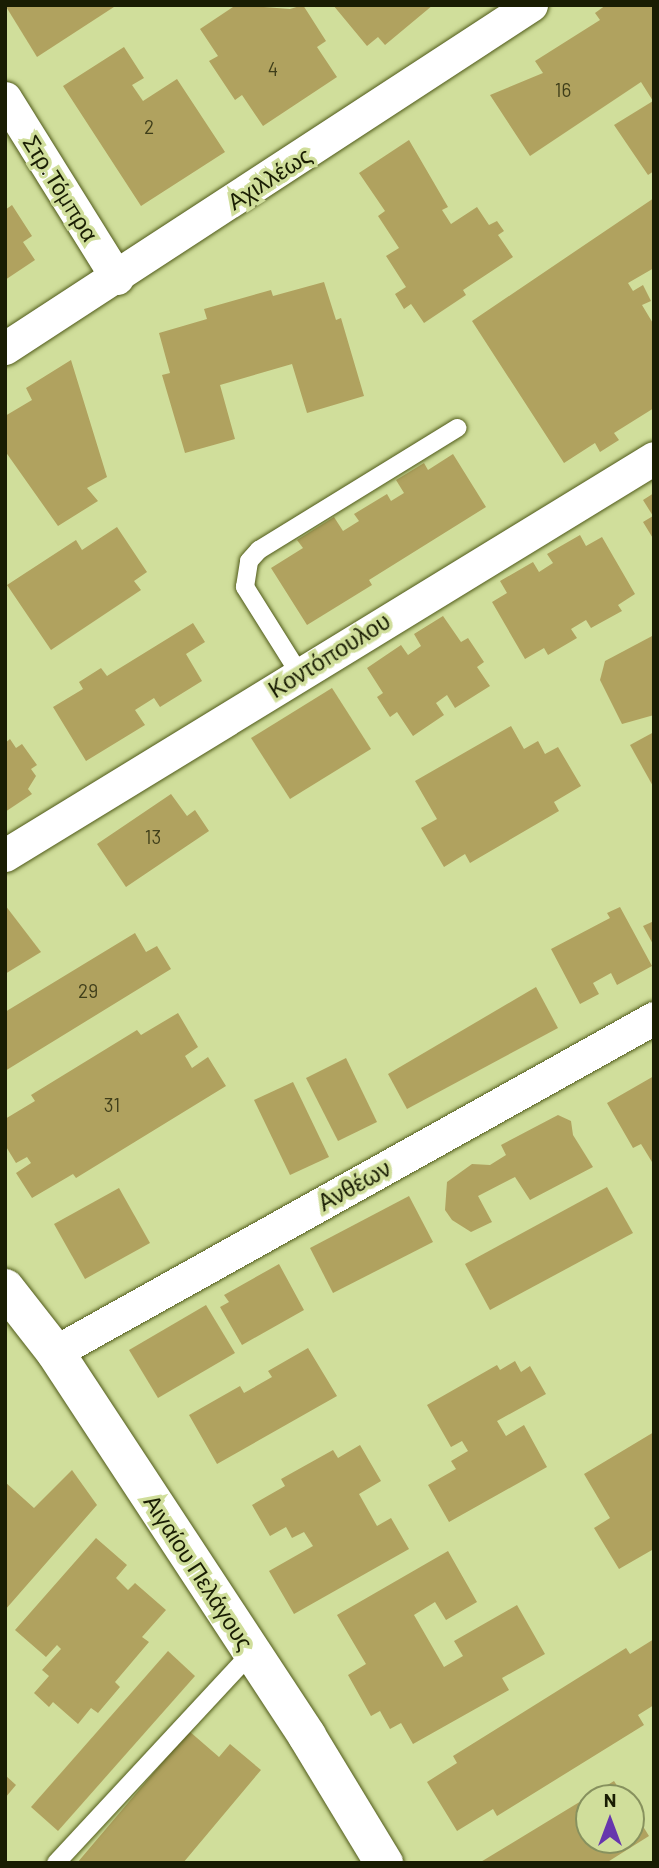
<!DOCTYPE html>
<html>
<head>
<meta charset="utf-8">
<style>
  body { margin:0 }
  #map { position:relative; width:659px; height:1868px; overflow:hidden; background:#d0de9b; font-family:Barlow,sans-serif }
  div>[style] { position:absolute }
  .building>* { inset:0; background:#b0a25f }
  .roads { filter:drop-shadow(0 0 2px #505a19) drop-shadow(0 0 2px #505a19) }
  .lane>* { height:18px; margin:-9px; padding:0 9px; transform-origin:9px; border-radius:9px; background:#fff }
  .street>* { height:33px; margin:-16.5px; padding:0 16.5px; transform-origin:16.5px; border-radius:16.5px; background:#fff }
  .secondary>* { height:38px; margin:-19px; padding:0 19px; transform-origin:19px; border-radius:19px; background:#fff }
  span { translate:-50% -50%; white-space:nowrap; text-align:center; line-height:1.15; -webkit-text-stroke:7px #d0de9b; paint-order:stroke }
  .number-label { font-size:19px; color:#3f3e1a }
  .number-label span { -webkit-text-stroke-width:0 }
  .street-label { font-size:23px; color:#191d03 }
  .frame { position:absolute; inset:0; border:7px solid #191d03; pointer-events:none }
  .north { position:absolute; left:575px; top:1784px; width:70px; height:70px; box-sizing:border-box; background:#d0de9b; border:2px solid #87915e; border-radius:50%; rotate:0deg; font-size:19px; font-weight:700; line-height:28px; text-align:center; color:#191d03 }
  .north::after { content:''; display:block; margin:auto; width:24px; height:32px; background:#6736ad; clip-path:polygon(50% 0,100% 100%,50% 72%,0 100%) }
</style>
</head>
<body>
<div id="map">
  <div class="building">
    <i style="clip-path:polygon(5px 5px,117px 5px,37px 57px)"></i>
    <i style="clip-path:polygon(236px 5px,290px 9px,303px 5px,326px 41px,317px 47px,337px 77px,263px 126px,242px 95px,235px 100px,209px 61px,218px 56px,200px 29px)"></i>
    <i style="clip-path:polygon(333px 5px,433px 5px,385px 45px,378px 37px,367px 46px)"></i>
    <i style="clip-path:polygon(606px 5px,654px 5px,654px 171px,648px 175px,614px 125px,653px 101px,641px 82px,530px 156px,490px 95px,543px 73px,535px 61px,600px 20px,595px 13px)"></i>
    <i style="clip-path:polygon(124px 47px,144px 78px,132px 85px,143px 101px,177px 79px,225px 152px,141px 206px,63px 86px)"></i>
    <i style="clip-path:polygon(409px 140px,448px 207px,442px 210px,451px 224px,477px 207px,489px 225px,497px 221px,504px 231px,498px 235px,513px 257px,463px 290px,466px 295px,424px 323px,411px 304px,404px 309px,395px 294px,406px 287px,386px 256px,399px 248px,378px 216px,385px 211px,359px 173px)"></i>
    <i style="clip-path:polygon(654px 198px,654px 268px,628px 283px,633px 291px,643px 285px,651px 301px,642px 305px,654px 325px,654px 408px,614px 433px,619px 440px,600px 452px,595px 443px,564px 463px,472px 321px)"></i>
    <i style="clip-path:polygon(12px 205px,32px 236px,23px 242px,35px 260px,5px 280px,5px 210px)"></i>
    <i style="clip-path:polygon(324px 282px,336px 320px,341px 318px,364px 396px,307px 413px,292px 364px,220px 385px,235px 439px,185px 453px,162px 375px,170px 373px,159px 333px,207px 319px,204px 309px,271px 290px,273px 296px)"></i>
    <i style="clip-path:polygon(71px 360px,107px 477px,87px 488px,98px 501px,58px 526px,5px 451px,5px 416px,32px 400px,26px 388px)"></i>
    <i style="clip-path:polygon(453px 454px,486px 507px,369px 580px,372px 585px,307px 625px,271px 568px,303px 548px,297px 540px,334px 517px,343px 531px,359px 521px,354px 514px,387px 494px,391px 501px,404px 493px,396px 480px,424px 463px,428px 470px)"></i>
    <i style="clip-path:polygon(654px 493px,654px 540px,643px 522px,653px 516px,643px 500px)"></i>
    <i style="clip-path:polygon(117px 527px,147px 572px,134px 581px,141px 590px,51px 650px,7px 585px,76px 540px,82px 550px)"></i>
    <i style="clip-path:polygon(580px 535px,586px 546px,602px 537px,635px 594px,618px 605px,622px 611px,591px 628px,586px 620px,571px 629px,577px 638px,548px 655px,544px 648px,525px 659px,492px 602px,507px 593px,500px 581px,533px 562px,539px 572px,553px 563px,547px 554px)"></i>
    <i style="clip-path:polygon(443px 616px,461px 642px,468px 638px,484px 662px,477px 667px,490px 686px,455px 708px,447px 695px,436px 703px,444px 715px,413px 736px,397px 712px,390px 717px,377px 697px,383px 693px,367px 668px,401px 645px,408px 655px,421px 646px,414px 634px)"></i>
    <i style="clip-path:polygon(193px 623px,205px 642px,186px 654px,202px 681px,160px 707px,154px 698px,135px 710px,145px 725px,86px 761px,53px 707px,83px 689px,79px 682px,101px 668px,107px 676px)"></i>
    <i style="clip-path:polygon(654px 635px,654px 715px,622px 724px,600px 680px,605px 661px)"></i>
    <i style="clip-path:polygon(332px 688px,371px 749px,290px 799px,251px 738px)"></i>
    <i style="clip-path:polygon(511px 726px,524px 749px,538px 741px,545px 754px,558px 747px,581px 786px,554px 802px,559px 811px,470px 863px,465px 854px,444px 867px,421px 828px,437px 819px,415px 781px)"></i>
    <i style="clip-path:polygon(654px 732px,654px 788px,630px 745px)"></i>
    <i style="clip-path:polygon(10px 739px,16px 748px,22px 744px,37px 765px,31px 769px,36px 776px,28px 789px,32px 794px,5px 812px,5px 743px)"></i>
    <i style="clip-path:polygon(171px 794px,187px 816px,195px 810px,209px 831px,126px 887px,97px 844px)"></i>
    <i style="clip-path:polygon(5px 905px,41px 952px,5px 974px)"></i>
    <i style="clip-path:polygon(620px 907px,652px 966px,617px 985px,611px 973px,593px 983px,599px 994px,580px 1004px,551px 949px,610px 918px,607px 913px)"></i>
    <i style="clip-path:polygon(654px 921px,654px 946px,643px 926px)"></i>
    <i style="clip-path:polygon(135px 933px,146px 952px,157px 946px,171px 969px,5px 1071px,5px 1012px)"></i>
    <i style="clip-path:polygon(536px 987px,558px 1028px,407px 1109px,388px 1074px)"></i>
    <i style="clip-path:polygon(178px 1013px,198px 1047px,185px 1056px,192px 1068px,208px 1057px,226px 1086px,76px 1178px,73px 1174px,32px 1198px,16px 1173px,31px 1163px,27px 1157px,16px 1163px,5px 1145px,5px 1119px,35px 1101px,31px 1095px,137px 1030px,141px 1035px)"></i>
    <i style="clip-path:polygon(346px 1058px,377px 1122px,338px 1141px,306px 1078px)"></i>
    <i style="clip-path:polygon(654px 1076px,654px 1161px,652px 1162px,641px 1144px,633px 1148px,607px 1103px)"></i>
    <i style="clip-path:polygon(293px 1082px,329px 1157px,290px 1175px,254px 1100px)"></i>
    <i style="clip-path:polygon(558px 1115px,571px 1121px,573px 1135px,593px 1167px,530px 1200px,515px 1177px,478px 1196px,492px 1222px,471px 1232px,452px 1220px,445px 1210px,447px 1182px,472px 1164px,490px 1165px,506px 1155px,501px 1145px)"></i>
    <i style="clip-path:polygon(607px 1187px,633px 1233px,490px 1310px,465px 1264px)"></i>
    <i style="clip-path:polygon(119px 1188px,150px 1243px,85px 1279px,54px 1224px)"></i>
    <i style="clip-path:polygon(409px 1196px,433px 1242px,333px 1293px,310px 1248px)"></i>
    <i style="clip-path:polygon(279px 1264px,304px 1310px,242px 1345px,220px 1307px,229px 1302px,224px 1295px)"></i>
    <i style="clip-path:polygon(206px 1305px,235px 1353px,158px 1398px,129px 1350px)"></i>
    <i style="clip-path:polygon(308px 1348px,337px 1396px,217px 1464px,189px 1415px,240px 1386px,244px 1393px,272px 1377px,268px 1371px)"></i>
    <i style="clip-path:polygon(515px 1361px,521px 1372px,530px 1366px,546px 1394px,497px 1421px,506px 1436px,524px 1425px,547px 1467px,449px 1522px,428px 1485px,456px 1469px,451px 1461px,468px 1451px,462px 1441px,451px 1447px,427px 1405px,497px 1365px,500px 1370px)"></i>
    <i style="clip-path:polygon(654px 1432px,654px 1554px,652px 1550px,619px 1569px,594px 1528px,610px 1518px,584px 1474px)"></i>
    <i style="clip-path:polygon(360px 1445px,381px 1481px,359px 1494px,377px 1526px,391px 1518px,409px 1549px,294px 1614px,269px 1571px,313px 1546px,304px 1532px,292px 1538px,286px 1527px,270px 1536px,252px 1505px,285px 1486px,281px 1479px,333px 1450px,338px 1458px)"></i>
    <i style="clip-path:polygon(72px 1470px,97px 1505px,5px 1610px,5px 1482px,34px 1508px)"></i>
    <i style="clip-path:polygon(96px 1538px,127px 1565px,116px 1578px,128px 1590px,135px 1583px,166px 1610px,142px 1637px,149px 1642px,115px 1682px,120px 1687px,98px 1713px,91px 1708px,78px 1724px,53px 1702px,49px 1707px,34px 1693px,49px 1676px,42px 1670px,61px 1649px,57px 1645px,46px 1657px,15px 1630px)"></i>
    <i style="clip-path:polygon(448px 1551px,477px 1602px,446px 1620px,435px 1602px,414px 1615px,444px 1667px,463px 1656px,454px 1641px,517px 1605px,545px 1654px,502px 1678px,509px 1690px,413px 1744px,401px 1723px,390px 1729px,380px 1711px,371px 1716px,348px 1675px,366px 1664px,337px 1615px)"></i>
    <i style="clip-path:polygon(654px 1639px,654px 1705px,638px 1715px,644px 1725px,497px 1816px,493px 1809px,457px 1831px,427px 1782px,457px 1763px,453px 1756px,626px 1648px,630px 1654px)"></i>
    <i style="clip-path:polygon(168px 1651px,195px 1676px,58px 1831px,31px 1807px)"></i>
    <i style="clip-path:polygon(189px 1731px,219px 1757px,230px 1744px,261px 1770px,183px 1863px,77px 1863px)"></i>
    <i style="clip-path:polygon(5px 1775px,16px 1785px,5px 1798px)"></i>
    <i style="clip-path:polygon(614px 1781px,625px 1798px,589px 1798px,589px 1840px,631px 1840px,631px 1807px,649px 1836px,606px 1863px,479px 1863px)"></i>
  </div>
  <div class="roads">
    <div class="lane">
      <i style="left:299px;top:673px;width:102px;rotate:-122.1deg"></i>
      <i style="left:245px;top:587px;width:26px;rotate:-81deg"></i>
      <i style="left:249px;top:561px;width:15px;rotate:-48deg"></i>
      <i style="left:259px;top:550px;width:233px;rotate:-31.6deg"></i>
      <i style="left:56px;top:1863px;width:288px;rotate:-47.1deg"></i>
    </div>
    <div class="street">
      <i style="left:5px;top:98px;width:212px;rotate:58.1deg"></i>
      <i style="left:5px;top:348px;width:628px;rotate:-33.11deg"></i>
      <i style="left:5px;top:855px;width:761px;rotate:-31.45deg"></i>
      <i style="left:55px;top:1352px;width:686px;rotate:-29.14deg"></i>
    </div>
    <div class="secondary">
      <i style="left:5px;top:1288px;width:81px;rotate:52deg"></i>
      <i style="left:55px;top:1352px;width:459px;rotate:56.7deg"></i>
      <i style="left:307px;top:1736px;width:149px;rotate:58.8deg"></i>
    </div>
  </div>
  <div class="number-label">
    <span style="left:273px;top:69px">4</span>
    <span style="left:563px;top:90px">16</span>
    <span style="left:149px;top:127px">2</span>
    <span style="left:153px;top:837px">13</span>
    <span style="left:88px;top:991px">29</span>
    <span style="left:112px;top:1105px">31</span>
  </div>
  <div class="street-label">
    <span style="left:269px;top:178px;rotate:-33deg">Αχιλλέως</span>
    <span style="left:61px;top:188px;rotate:58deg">Στρ.Τόμπρα</span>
    <span style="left:329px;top:655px;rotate:-32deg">Κοντόπουλου</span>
    <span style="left:354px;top:1185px;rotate:-29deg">Ανθέων</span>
    <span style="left:199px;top:1572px;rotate:57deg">Αιγαίου Πελάγους</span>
  </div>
  <div class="frame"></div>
  <div class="north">N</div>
</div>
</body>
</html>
